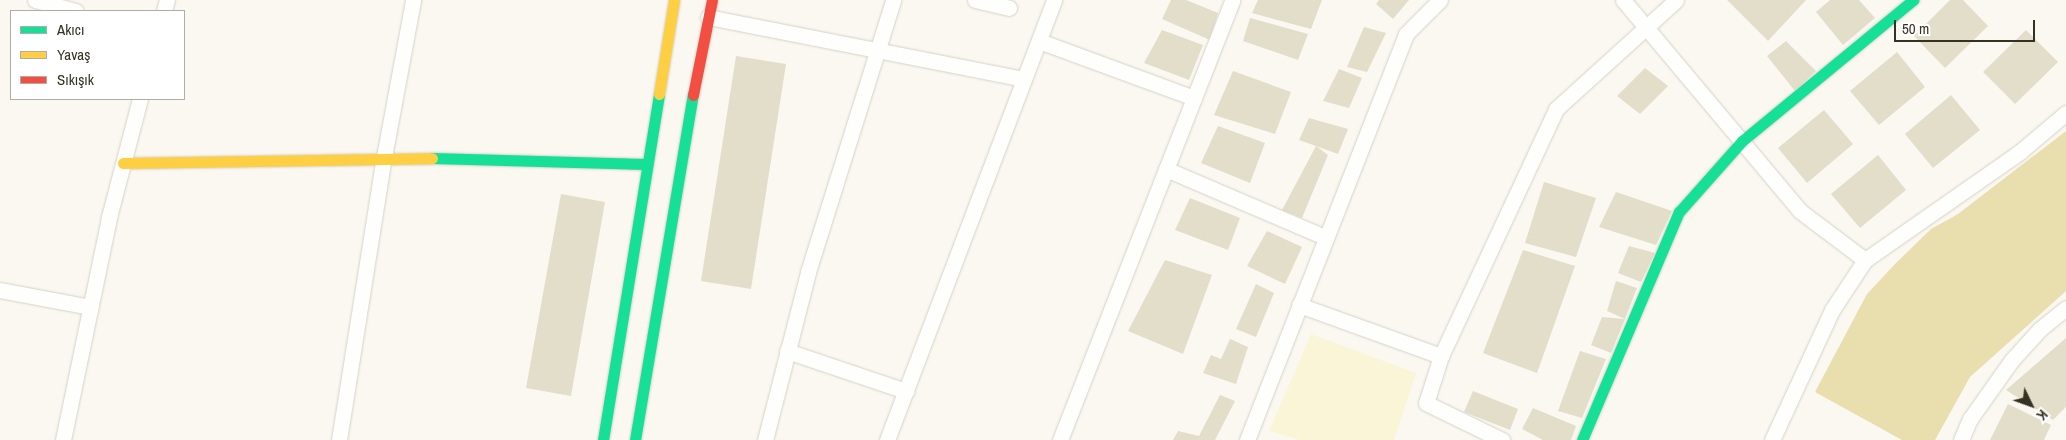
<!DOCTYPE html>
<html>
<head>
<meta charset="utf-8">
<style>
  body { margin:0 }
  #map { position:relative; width:2066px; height:440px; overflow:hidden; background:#faf8f0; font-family:"Archivo Narrow",sans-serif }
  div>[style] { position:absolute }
  .built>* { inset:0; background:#fbf5d8 }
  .green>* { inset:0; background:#e9deae }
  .building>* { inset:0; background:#e3dec9 }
  .roads { filter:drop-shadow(0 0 1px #d5d2c8) drop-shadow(0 0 1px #d5d2c8) }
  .street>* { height:15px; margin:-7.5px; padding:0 7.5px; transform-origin:7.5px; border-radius:7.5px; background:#fefefd }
  .fast>* { height:11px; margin:-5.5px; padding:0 5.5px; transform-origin:5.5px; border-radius:5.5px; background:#16e098 }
  .slow>* { height:11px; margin:-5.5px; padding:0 5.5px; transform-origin:5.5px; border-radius:5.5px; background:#ffcf43 }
  .jam>* { height:11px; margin:-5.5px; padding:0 5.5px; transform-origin:5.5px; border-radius:5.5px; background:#f24e42 }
  span { translate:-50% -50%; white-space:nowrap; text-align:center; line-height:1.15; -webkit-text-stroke:5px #fff; paint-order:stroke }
  .legend { position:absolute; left:10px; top:10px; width:175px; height:90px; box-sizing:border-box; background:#fff; border:1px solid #aeada7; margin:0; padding:6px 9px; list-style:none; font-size:15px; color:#353223 }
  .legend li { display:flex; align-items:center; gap:10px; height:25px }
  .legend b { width:25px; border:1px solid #aeada7 }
  .north { position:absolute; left:2006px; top:380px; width:50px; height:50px; -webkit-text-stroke:4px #fff; paint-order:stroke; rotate:132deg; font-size:14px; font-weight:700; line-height:20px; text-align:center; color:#353223 }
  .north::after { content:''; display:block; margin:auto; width:18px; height:22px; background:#353223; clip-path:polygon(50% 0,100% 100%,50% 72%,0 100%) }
  .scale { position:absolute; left:1894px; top:20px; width:141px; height:22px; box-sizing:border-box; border:2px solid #353223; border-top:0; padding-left:6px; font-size:15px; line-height:18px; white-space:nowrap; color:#353223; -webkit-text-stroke:4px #fff; paint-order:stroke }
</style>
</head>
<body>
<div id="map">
  <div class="built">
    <i style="clip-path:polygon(1311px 334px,1416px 373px,1394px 440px,1300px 440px,1269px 431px)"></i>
  </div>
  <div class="green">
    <i style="clip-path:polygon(2066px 131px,2066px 291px,1970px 377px,1935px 440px,1902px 440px,1815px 392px,1867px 294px,1896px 263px,1931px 229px,1958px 214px)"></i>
  </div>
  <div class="building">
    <i style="clip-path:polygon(1171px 0,1186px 0,1218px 13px,1210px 40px,1162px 19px)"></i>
    <i style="clip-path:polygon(1258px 0,1322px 0,1311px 29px,1252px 13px)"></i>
    <i style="clip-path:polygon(1379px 0,1409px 0,1393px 19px,1376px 4px)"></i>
    <i style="clip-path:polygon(1727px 0,1806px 0,1768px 41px)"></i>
    <i style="clip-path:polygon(1830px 0,1859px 0,1875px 18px,1843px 45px,1816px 12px)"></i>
    <i style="clip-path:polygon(1950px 0,1963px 0,1988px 26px,1945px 68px,1914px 36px)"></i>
    <i style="clip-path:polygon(1250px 18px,1308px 34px,1298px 60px,1243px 41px)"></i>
    <i style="clip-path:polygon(1364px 27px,1386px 33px,1367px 72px,1347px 67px)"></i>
    <i style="clip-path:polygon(1162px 30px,1203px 45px,1189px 80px,1144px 63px)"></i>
    <i style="clip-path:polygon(2026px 30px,2058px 62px,2015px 104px,1983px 72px)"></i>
    <i style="clip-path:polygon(1786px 41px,1816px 71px,1795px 91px,1767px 56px)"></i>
    <i style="clip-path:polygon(1897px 52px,1925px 87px,1879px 125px,1850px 91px)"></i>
    <i style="clip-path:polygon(736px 56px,786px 64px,751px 289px,701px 281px)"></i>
    <i style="clip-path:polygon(1645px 68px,1668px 86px,1640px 114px,1617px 96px)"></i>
    <i style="clip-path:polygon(1339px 69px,1362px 78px,1349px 108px,1323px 101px)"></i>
    <i style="clip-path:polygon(1233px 71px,1291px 92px,1275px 134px,1214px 115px)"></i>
    <i style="clip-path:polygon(1951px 95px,1980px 130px,1933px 168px,1905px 134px)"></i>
    <i style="clip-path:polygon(1824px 110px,1853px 144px,1807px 183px,1778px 148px)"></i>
    <i style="clip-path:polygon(1309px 118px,1348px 129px,1338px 154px,1316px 146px,1328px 155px,1302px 218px,1282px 210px,1316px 146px,1299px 140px)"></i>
    <i style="clip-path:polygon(1218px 126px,1265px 143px,1250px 183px,1201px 163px)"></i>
    <i style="clip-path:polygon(1878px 155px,1906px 190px,1860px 228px,1831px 194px)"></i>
    <i style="clip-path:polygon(1544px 182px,1596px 198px,1576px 257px,1525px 243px)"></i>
    <i style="clip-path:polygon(1616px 192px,1672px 211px,1656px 245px,1599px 227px)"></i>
    <i style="clip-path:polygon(561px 194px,605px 202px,571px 396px,526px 388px)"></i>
    <i style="clip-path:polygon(1190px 198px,1240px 218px,1228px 250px,1175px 230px)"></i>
    <i style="clip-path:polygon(1267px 231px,1302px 247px,1285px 284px,1247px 266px)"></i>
    <i style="clip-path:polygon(1629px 246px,1655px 253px,1641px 282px,1618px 273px)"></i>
    <i style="clip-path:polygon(1523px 250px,1575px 266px,1537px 373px,1483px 353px)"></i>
    <i style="clip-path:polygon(1165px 260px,1212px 275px,1183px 354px,1128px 331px)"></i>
    <i style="clip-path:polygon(1616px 281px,1637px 288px,1625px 319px,1607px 311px)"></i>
    <i style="clip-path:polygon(1256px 284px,1274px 293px,1256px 337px,1236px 329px)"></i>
    <i style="clip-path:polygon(1602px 317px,1625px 319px,1611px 353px,1591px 345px)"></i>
    <i style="clip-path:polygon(2066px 338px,2066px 407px,2053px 420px,2006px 390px)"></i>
    <i style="clip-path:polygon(1230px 339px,1248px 347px,1236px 384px,1203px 373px,1211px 355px,1221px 359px)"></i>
    <i style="clip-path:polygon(1580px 351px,1606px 359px,1582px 418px,1558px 411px)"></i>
    <i style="clip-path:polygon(1473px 391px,1518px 409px,1510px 430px,1464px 412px)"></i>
    <i style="clip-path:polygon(1220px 395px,1235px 401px,1215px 440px,1173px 440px,1178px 431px,1199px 436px)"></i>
    <i style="clip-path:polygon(2008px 404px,2051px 425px,2044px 440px,1990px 440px)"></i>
    <i style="clip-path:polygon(1533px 408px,1576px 426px,1571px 440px,1543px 440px,1522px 429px)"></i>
  </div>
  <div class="roads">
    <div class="street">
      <i style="left:35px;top:0;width:42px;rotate:15deg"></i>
      <i style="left:975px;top:0;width:35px;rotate:13deg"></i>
      <i style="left:1623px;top:0;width:275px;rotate:50deg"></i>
      <i style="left:1800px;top:211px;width:81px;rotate:37deg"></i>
      <i style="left:164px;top:11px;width:11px;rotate:-75deg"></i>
      <i style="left:708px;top:17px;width:322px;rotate:11.1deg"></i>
      <i style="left:1039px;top:41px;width:165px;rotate:20.2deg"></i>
      <i style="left:1166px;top:169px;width:173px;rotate:23.2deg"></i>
      <i style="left:0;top:290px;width:92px;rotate:10.7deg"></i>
      <i style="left:1299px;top:305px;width:151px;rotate:19.8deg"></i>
      <i style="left:1441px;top:356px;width:49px;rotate:107.7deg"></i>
      <i style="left:1426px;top:403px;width:85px;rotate:26deg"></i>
      <i style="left:787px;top:351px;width:126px;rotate:18.6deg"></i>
      <i style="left:1441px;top:356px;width:272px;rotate:-65deg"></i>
      <i style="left:1556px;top:109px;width:162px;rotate:-42.2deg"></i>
      <i style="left:63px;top:440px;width:228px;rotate:-78.3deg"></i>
      <i style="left:109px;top:217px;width:122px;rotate:-75.3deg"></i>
      <i style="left:339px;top:440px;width:287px;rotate:-81deg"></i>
      <i style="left:384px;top:157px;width:160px;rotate:-79.5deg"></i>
      <i style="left:765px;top:440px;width:173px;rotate:-75.6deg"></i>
      <i style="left:808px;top:272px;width:285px;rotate:-72.6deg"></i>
      <i style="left:887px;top:440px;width:471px;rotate:-69.2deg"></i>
      <i style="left:1060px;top:440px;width:472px;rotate:-68.6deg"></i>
      <i style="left:1247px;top:440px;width:436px;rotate:-68.6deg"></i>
      <i style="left:1406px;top:34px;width:48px;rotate:-45deg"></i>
      <i style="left:1772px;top:440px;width:143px;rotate:-65.2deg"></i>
      <i style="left:1832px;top:310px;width:60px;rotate:-56.6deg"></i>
      <i style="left:1865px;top:260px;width:190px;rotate:-34.9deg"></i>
      <i style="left:2021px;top:151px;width:59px;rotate:-40.2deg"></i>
      <i style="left:1961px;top:440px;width:23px;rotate:-67deg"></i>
      <i style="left:1970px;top:419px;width:71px;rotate:-54.7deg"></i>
      <i style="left:2011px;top:361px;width:43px;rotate:-47.8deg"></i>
      <i style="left:2040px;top:329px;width:33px;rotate:-39deg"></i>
    </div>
    <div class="fast">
      <i style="left:432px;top:158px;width:214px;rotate:1.6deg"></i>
      <i style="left:603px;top:440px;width:351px;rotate:-80.8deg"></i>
      <i style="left:635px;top:440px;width:350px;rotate:-80.5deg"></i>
      <i style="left:1582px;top:440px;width:248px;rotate:-67deg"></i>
      <i style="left:1679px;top:212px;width:95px;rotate:-48.4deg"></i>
      <i style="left:1742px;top:141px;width:222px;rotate:-39.5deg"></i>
    </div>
    <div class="slow">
      <i style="left:659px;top:94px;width:95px;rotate:-80.9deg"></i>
      <i style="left:123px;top:163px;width:309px;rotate:-0.9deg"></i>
    </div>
    <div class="jam">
      <i style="left:693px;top:95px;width:97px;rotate:-78.7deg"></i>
    </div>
  </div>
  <ul class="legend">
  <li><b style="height:6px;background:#16e098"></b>Akıcı</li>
  <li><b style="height:6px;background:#ffcf43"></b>Yavaş</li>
  <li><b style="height:6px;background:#f24e42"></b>Sıkışık</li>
  </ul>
  <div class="north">K</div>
  <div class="scale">50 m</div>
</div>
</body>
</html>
